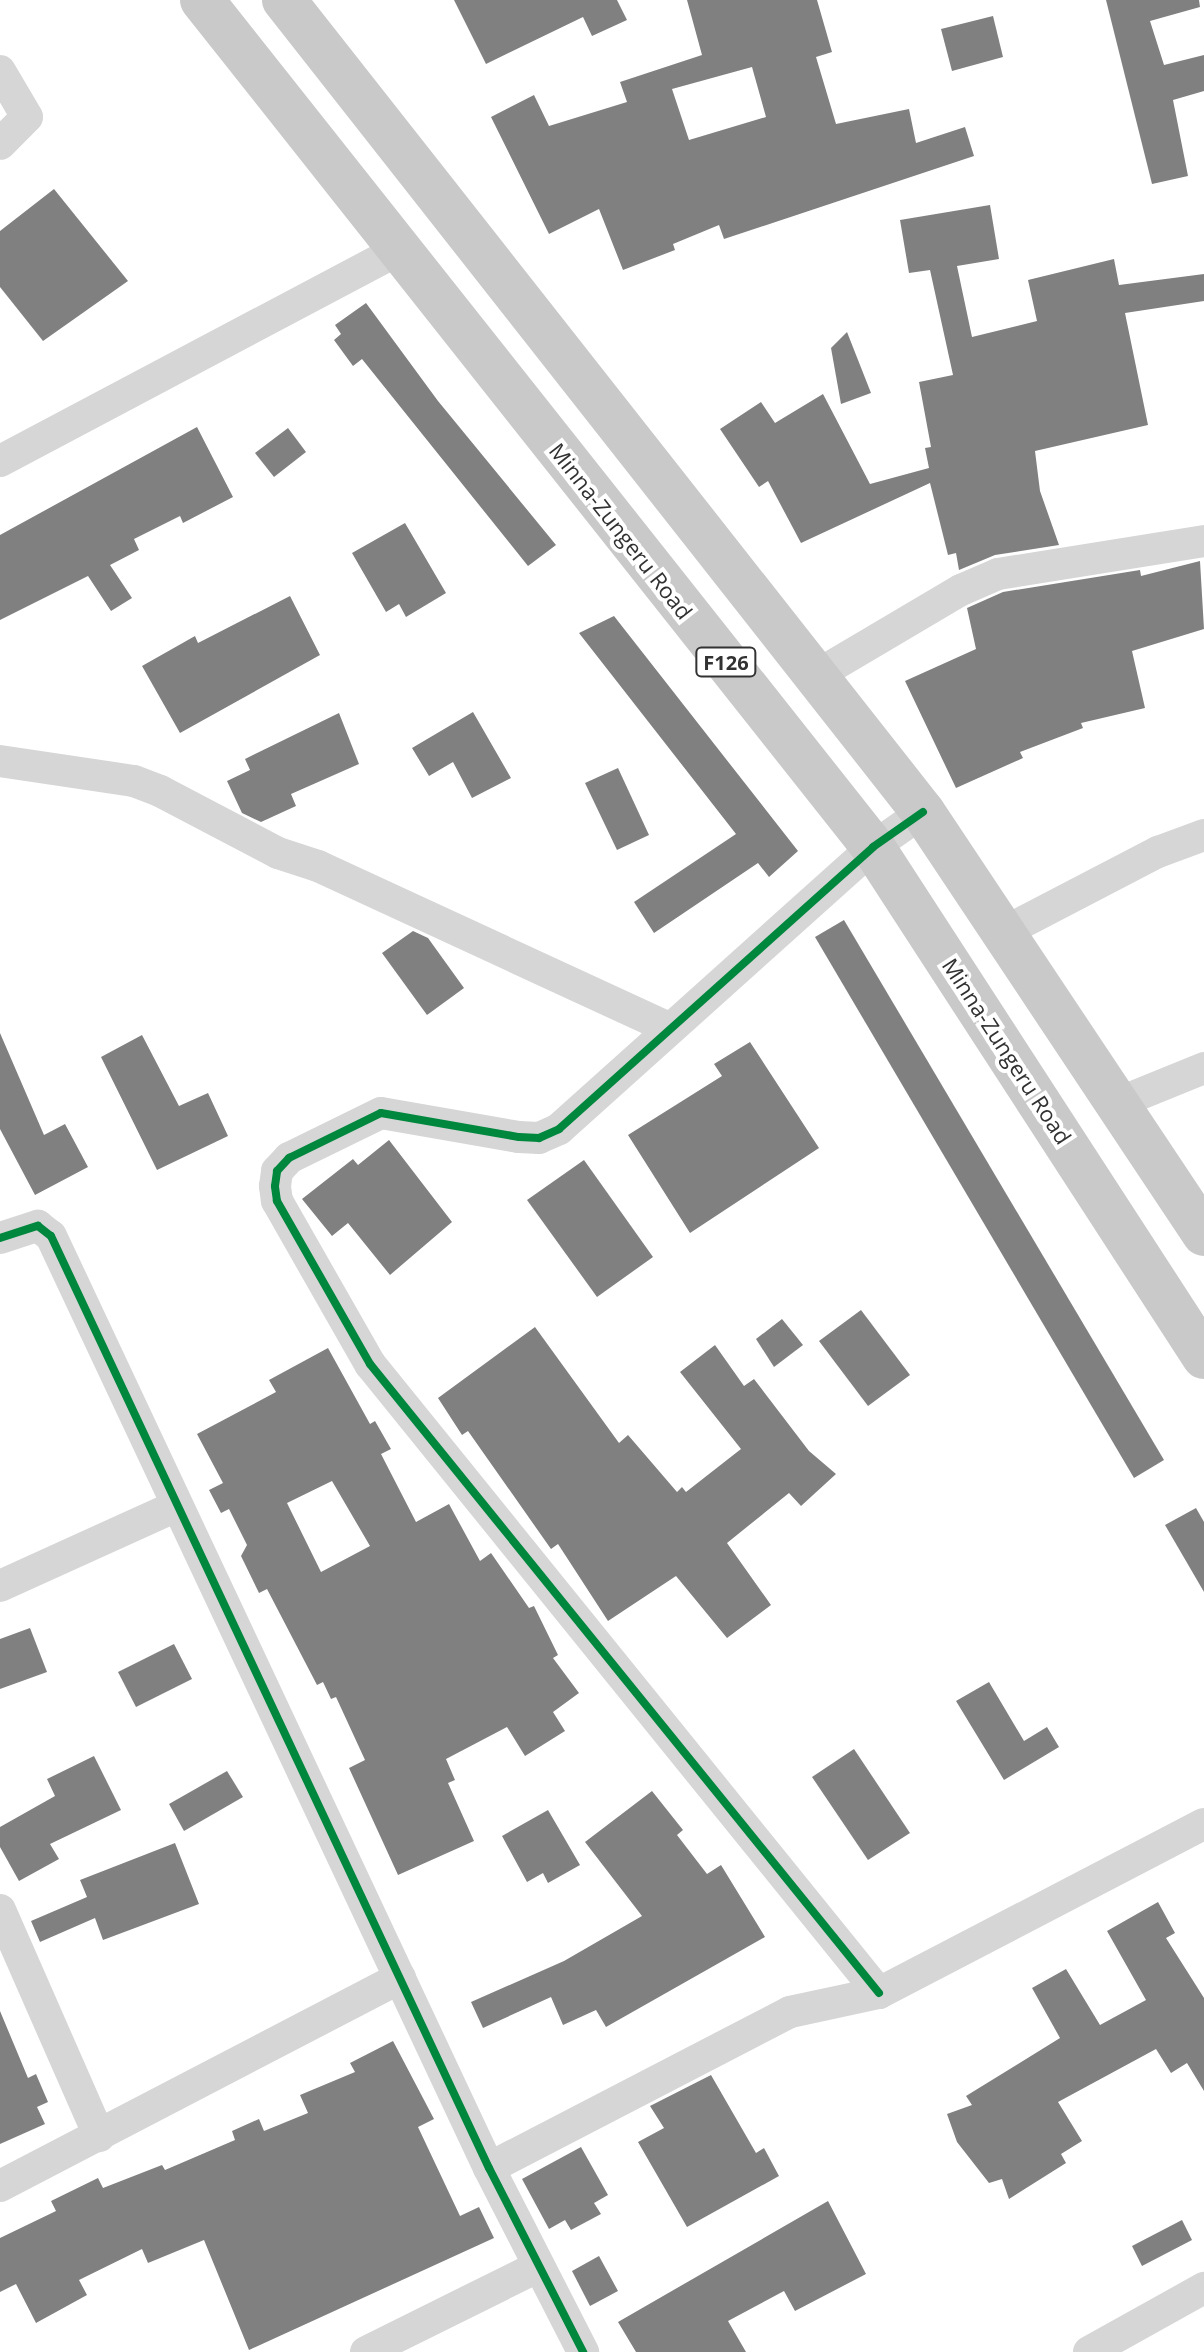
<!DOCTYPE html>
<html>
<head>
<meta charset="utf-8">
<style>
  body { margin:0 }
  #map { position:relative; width:1204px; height:2352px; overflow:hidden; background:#fff; font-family:"Open Sans",sans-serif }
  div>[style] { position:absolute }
  .building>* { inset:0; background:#808080 }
  .minor>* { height:32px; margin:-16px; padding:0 16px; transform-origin:16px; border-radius:16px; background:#d6d6d6 }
  .primary>* { height:44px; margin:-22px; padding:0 22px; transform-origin:22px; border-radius:22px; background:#c9c9c9 }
  .cycleway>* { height:8px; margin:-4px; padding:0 4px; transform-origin:4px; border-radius:4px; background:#00873e }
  span { translate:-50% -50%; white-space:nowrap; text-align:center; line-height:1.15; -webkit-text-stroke:8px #fff; paint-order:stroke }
  .shield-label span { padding:2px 6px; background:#fff; border:2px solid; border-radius:6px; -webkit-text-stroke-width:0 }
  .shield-label { font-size:20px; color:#323232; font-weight:700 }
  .street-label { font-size:22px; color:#323232 }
</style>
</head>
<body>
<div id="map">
  <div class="building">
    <i style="clip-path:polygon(454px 0,617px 0,627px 20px,592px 36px,583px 17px,486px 64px)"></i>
    <i style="clip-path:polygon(evenodd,687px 0,817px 0,832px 52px,816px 57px,836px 124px,909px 109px,916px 143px,965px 127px,974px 156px,724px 239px,719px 225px,673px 244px,675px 250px,623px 270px,599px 209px,549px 234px,491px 117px,534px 95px,549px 126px,627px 102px,620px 82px,702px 55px,687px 0,752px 67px,766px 117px,689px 140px,672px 89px,752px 67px)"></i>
    <i style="clip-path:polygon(1106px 0,1199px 0,1200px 7px,1150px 21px,1164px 65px,1204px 55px,1204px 91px,1173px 100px,1188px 176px,1152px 184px)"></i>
    <i style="clip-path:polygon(993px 16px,1003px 57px,952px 71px,941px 29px)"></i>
    <i style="clip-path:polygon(54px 189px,128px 281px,43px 341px,0 287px,0 231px)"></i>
    <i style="clip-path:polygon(990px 205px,999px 259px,957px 266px,972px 337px,1037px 321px,1028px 280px,1114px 259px,1119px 285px,1204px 274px,1204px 301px,1125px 313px,1148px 425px,1035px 451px,1040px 491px,1059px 545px,995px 555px,959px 570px,956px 553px,948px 555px,930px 483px,801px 543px,768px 481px,759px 487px,720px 429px,761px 402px,775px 423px,823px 394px,870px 484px,929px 468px,925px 448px,931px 447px,919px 382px,953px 375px,930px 270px,909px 273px,900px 220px)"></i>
    <i style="clip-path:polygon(366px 303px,438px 401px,556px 545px,528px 566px,362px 359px,353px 366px,334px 340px,341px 334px,335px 325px)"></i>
    <i style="clip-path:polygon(847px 332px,871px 393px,841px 404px,831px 348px)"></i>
    <i style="clip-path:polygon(197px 427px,233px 497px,183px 523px,180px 516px,134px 539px,139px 550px,110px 565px,132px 598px,111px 611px,88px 576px,0 620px,0 535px)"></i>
    <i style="clip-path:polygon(288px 428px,306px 452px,274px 477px,255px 453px)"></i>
    <i style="clip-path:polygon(405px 523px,446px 593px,406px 617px,399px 604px,386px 612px,352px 553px)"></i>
    <i style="clip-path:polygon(1200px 561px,1204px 629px,1132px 651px,1145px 708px,1081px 723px,1083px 728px,1020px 752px,1023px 758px,956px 788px,905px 681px,976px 649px,967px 608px,1003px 592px,1140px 570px,1141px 576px)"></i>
    <i style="clip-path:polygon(290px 596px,320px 655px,180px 733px,142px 666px,195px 636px,198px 643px)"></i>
    <i style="clip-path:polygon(614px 616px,798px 851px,769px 877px,758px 863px,654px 933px,634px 902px,736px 834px,579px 633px)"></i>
    <i style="clip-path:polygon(473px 712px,511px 778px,472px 798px,453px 762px,429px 776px,412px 748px)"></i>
    <i style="clip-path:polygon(339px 713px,359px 764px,291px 794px,296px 806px,261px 822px,242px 813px,227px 781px,250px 770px,245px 759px)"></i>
    <i style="clip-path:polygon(618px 768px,649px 835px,617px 850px,585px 783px)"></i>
    <i style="clip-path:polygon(844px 920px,1164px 1460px,1134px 1478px,815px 937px)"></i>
    <i style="clip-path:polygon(413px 931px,428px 938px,464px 988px,427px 1015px,382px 953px)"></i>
    <i style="clip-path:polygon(0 1033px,44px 1135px,65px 1124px,88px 1167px,35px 1195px,0 1129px)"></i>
    <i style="clip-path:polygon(142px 1035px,179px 1106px,208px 1093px,228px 1136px,157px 1170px,101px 1057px)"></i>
    <i style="clip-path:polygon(750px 1042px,819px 1148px,690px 1233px,628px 1135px,722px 1076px,714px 1064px)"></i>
    <i style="clip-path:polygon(389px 1140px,452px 1222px,390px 1275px,348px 1223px,332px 1236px,302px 1199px,353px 1159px,358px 1165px)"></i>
    <i style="clip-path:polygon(584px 1160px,653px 1257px,597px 1297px,527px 1200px)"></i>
    <i style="clip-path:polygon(861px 1310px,910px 1375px,868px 1406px,819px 1341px)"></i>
    <i style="clip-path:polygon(782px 1319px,803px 1345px,774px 1367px,756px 1339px)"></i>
    <i style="clip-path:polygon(535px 1327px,619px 1443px,628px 1435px,677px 1492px,682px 1487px,686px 1492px,741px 1449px,680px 1372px,715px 1345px,744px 1386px,754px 1379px,809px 1451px,836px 1474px,801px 1506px,789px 1493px,727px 1543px,771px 1605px,727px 1638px,676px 1576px,608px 1621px,558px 1544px,551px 1549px,468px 1431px,462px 1435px,438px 1398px)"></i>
    <i style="clip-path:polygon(evenodd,328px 1348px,370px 1424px,375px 1421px,391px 1449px,381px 1454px,416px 1522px,449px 1504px,480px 1561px,491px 1553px,529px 1608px,534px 1606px,558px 1655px,553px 1658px,579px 1693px,553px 1712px,565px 1731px,525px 1756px,507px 1727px,446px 1759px,455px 1780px,448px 1783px,474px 1841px,398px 1875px,349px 1768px,365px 1760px,336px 1697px,331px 1699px,323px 1682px,317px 1685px,267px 1589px,259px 1593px,241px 1556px,247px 1545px,229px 1509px,221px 1513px,209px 1490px,223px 1483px,197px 1434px,276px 1392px,269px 1380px,328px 1348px,332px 1481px,370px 1546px,321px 1572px,287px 1503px,332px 1481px)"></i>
    <i style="clip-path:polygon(1196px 1508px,1204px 1522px,1204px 1592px,1165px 1525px)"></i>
    <i style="clip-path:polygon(30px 1628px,47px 1672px,0 1689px,0 1639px)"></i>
    <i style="clip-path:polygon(174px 1644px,192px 1679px,136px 1707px,118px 1672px)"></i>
    <i style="clip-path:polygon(989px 1682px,1024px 1741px,1047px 1727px,1059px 1747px,1004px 1780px,956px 1701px)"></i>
    <i style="clip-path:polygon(854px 1749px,910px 1833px,868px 1860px,812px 1777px)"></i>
    <i style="clip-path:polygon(94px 1756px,121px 1810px,50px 1844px,59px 1859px,19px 1881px,0 1847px,0 1827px,55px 1796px,47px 1779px)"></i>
    <i style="clip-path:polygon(227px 1771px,243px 1797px,184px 1831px,169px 1804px)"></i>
    <i style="clip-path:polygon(652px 1791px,683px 1830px,677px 1835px,707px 1874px,721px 1865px,765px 1937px,606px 2027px,596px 2010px,563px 2025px,551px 1997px,483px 2028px,471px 2002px,564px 1961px,642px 1916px,585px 1842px)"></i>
    <i style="clip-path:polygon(548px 1810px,580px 1865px,548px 1883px,543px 1873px,527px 1882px,502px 1836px)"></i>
    <i style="clip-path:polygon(175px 1843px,199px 1904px,103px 1940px,95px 1918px,40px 1942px,31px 1921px,87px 1897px,80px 1880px)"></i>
    <i style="clip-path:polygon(1158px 1902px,1175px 1933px,1166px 1938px,1204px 1998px,1204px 2091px,1187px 2063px,1171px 2073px,1156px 2049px,1058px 2102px,1082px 2141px,1061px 2154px,1066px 2163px,1009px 2199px,1002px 2179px,989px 2183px,957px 2142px,947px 2114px,972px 2105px,966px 2096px,1060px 2038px,1032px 1988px,1066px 1969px,1100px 2025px,1146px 2000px,1107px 1931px)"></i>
    <i style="clip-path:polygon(0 2011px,28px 2078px,36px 2074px,48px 2102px,37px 2107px,45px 2124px,0 2144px)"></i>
    <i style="clip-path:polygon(393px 2041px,434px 2119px,418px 2127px,460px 2216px,479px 2207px,494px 2238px,249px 2350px,204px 2240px,148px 2263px,142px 2249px,79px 2280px,87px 2295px,36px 2323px,16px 2284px,0 2292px,0 2238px,56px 2211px,51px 2201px,98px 2178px,103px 2188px,162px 2165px,165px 2170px,235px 2140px,232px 2131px,259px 2119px,264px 2131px,308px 2113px,300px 2095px,355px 2072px,350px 2063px)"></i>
    <i style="clip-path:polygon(711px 2075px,756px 2153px,764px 2148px,779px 2176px,687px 2227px,638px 2142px,664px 2128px,650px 2106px)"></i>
    <i style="clip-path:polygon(581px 2147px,608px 2195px,594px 2203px,601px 2214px,571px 2230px,565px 2220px,549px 2229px,522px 2179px)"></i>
    <i style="clip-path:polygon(828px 2201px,866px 2274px,795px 2311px,784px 2291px,728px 2321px,746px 2352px,636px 2352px,618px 2322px)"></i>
    <i style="clip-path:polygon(1182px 2220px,1192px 2240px,1142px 2266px,1132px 2246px)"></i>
    <i style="clip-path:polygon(599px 2256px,618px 2291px,590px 2306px,572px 2271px)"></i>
  </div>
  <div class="minor">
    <i style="left:0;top:71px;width:53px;rotate:59.6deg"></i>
    <i style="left:27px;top:117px;width:38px;rotate:135deg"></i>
    <i style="left:0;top:461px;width:450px;rotate:-27.9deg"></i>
    <i style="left:817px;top:675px;width:167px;rotate:-30.6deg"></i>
    <i style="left:961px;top:590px;width:40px;rotate:-23.4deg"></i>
    <i style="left:998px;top:574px;width:209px;rotate:-9.1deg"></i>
    <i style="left:0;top:761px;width:135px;rotate:8.5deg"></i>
    <i style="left:134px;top:781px;width:28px;rotate:21deg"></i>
    <i style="left:160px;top:791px;width:133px;rotate:27.7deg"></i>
    <i style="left:278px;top:853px;width:42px;rotate:18deg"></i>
    <i style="left:318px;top:866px;width:387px;rotate:24.8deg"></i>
    <i style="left:1004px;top:932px;width:174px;rotate:-27.5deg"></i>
    <i style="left:1158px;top:852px;width:49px;rotate:-20.3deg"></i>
    <i style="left:1118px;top:1103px;width:93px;rotate:-22.1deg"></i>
    <i style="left:0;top:1238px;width:40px;rotate:-18deg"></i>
    <i style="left:38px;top:1226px;width:16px;rotate:38deg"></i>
    <i style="left:51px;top:1236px;width:1030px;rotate:64.83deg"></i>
    <i style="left:489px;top:2168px;width:207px;rotate:62.9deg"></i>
    <i style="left:0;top:1586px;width:193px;rotate:-24.4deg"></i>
    <i style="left:0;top:1910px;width:247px;rotate:66.3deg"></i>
    <i style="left:879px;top:1993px;width:809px;rotate:-128.98deg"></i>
    <i style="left:370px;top:1364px;width:188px;rotate:-119.7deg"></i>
    <i style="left:277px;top:1201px;width:15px;rotate:-98deg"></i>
    <i style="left:275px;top:1186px;width:15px;rotate:-82deg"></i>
    <i style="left:277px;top:1171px;width:18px;rotate:-47deg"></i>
    <i style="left:289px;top:1158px;width:102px;rotate:-26.1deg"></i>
    <i style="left:381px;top:1113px;width:140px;rotate:9.9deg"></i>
    <i style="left:519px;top:1137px;width:20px;rotate:3deg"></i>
    <i style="left:539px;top:1138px;width:22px;rotate:-24deg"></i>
    <i style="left:559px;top:1129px;width:422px;rotate:-41.9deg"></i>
    <i style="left:873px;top:847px;width:61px;rotate:-35deg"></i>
    <i style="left:489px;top:2168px;width:339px;rotate:-27.4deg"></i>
    <i style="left:790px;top:2012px;width:91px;rotate:-12.1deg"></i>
    <i style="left:879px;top:1993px;width:366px;rotate:-27.5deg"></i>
    <i style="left:0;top:2186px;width:451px;rotate:-27.5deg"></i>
    <i style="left:366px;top:2352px;width:191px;rotate:-26.4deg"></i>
    <i style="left:1089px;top:2352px;width:132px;rotate:-29.1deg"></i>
  </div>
  <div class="primary">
    <i style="left:202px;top:0;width:1081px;rotate:51.61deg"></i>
    <i style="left:873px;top:847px;width:608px;rotate:57.02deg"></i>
    <i style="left:284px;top:0;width:1033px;rotate:51.8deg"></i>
    <i style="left:923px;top:812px;width:507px;rotate:56.34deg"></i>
  </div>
  <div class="cycleway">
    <i style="left:0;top:1238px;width:40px;rotate:-18deg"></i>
    <i style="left:38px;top:1226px;width:16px;rotate:38deg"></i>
    <i style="left:51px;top:1236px;width:1030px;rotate:64.83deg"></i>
    <i style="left:489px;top:2168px;width:207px;rotate:62.9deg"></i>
    <i style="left:879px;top:1993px;width:809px;rotate:-128.98deg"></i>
    <i style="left:370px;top:1364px;width:188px;rotate:-119.7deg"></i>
    <i style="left:277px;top:1201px;width:15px;rotate:-98deg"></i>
    <i style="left:275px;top:1186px;width:15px;rotate:-82deg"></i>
    <i style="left:277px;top:1171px;width:18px;rotate:-47deg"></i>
    <i style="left:289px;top:1158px;width:102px;rotate:-26.1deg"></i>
    <i style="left:381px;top:1113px;width:140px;rotate:9.9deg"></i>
    <i style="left:519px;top:1137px;width:20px;rotate:3deg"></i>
    <i style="left:539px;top:1138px;width:22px;rotate:-24deg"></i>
    <i style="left:559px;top:1129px;width:422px;rotate:-41.9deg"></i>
    <i style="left:873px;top:847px;width:61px;rotate:-35deg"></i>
  </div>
  <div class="shield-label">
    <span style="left:726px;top:662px">F126</span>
  </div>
  <div class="street-label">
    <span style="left:621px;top:531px;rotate:52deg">Minna-Zungeru Road</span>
    <span style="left:1007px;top:1051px;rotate:57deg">Minna-Zungeru Road</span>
  </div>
</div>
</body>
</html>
